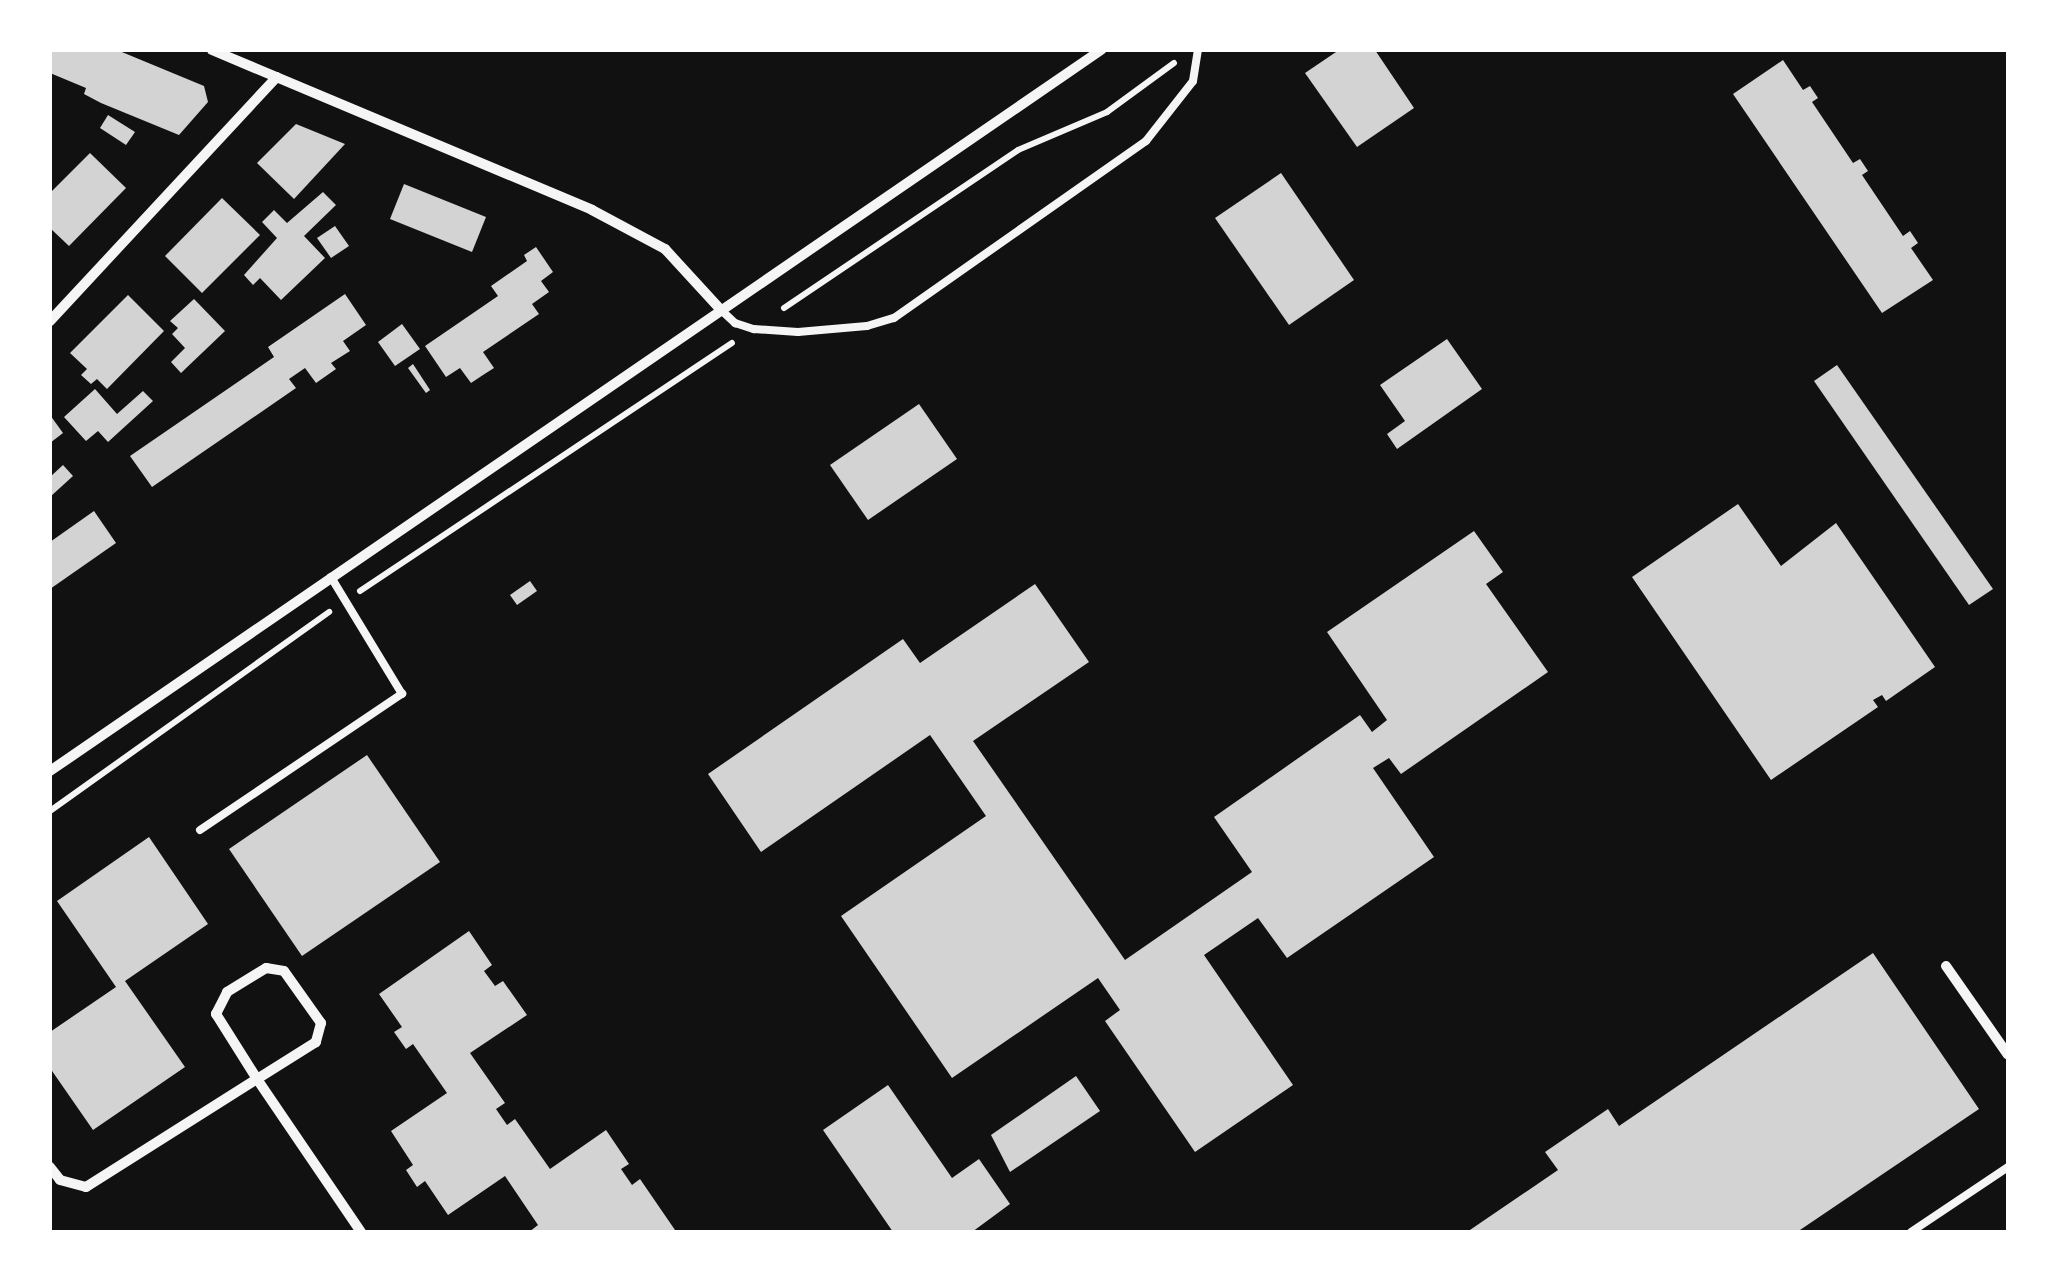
<!DOCTYPE html>
<html>
<head>
<meta charset="utf-8">
<style>
  body { margin:0 }
  #map { position:relative; width:2058px; height:1282px; overflow:hidden; background:#111; font-family:"Fira Sans Condensed",sans-serif }
  div>[style] { position:absolute }
  .building>* { inset:0; background:#d3d3d3 }
  .path>* { height:6px; margin:-3px; padding:0 3px; transform-origin:3px; border-radius:3px; background:#f5f5f5 }
  .service>* { height:8px; margin:-4px; padding:0 4px; transform-origin:4px; border-radius:4px; background:#f5f5f5 }
  .minor>* { height:10px; margin:-5px; padding:0 5px; transform-origin:5px; border-radius:5px; background:#f5f5f5 }
  span { translate:-50% -50%; white-space:nowrap; text-align:center; line-height:1.15; -webkit-text-stroke:9px #fff; paint-order:stroke }
  .frame { position:absolute; inset:0; border:52px solid #fff; pointer-events:none }
</style>
</head>
<body>
<div id="map">
  <div class="building">
    <i style="clip-path:polygon(51px 50px,117px 50px,204px 86px,208px 102px,179px 135px,101px 103px,84px 94px,86px 88px,50px 73px)"></i>
    <i style="clip-path:polygon(1339px 50px,1375px 50px,1414px 108px,1357px 147px,1305px 73px)"></i>
    <i style="clip-path:polygon(1783px 60px,1803px 90px,1810px 86px,1818px 98px,1812px 102px,1853px 163px,1860px 159px,1868px 171px,1862px 175px,1903px 236px,1910px 231px,1918px 243px,1911px 248px,1933px 280px,1882px 313px,1733px 94px)"></i>
    <i style="clip-path:polygon(108px 115px,135px 132px,126px 145px,100px 128px)"></i>
    <i style="clip-path:polygon(296px 124px,345px 144px,294px 199px,257px 163px)"></i>
    <i style="clip-path:polygon(90px 153px,126px 188px,69px 246px,50px 228px,50px 193px)"></i>
    <i style="clip-path:polygon(1281px 173px,1354px 280px,1289px 325px,1215px 218px)"></i>
    <i style="clip-path:polygon(404px 184px,486px 217px,472px 252px,390px 219px)"></i>
    <i style="clip-path:polygon(323px 192px,336px 205px,304px 236px,325px 258px,281px 300px,260px 278px,253px 285px,244px 275px,277px 238px,262px 222px,274px 210px,287px 223px)"></i>
    <i style="clip-path:polygon(222px 198px,260px 235px,202px 293px,165px 256px)"></i>
    <i style="clip-path:polygon(335px 226px,349px 246px,331px 258px,317px 238px)"></i>
    <i style="clip-path:polygon(536px 247px,553px 272px,541px 281px,549px 292px,532px 304px,539px 314px,483px 352px,494px 368px,483px 375px,471px 383px,460px 368px,446px 377px,425px 346px,498px 296px,491px 286px,527px 261px,524px 255px)"></i>
    <i style="clip-path:polygon(345px 294px,366px 325px,343px 341px,350px 351px,331px 363px,336px 369px,316px 383px,305px 368px,289px 379px,296px 388px,152px 487px,130px 456px,274px 357px,268px 347px)"></i>
    <i style="clip-path:polygon(128px 295px,164px 331px,107px 389px,97px 379px,91px 384px,81px 375px,87px 369px,70px 353px)"></i>
    <i style="clip-path:polygon(194px 299px,225px 331px,181px 373px,171px 362px,185px 348px,172px 334px,178px 328px,170px 321px)"></i>
    <i style="clip-path:polygon(402px 324px,420px 349px,395px 366px,378px 342px)"></i>
    <i style="clip-path:polygon(1447px 339px,1482px 389px,1397px 449px,1387px 434px,1405px 421px,1380px 385px)"></i>
    <i style="clip-path:polygon(413px 364px,430px 390px,426px 393px,408px 368px)"></i>
    <i style="clip-path:polygon(1837px 365px,1993px 589px,1969px 605px,1814px 381px)"></i>
    <i style="clip-path:polygon(95px 389px,117px 414px,143px 391px,153px 401px,108px 442px,98px 431px,86px 441px,64px 417px)"></i>
    <i style="clip-path:polygon(919px 404px,957px 459px,868px 520px,830px 465px)"></i>
    <i style="clip-path:polygon(50px 415px,63px 433px,50px 443px)"></i>
    <i style="clip-path:polygon(63px 465px,73px 476px,50px 497px,50px 477px)"></i>
    <i style="clip-path:polygon(1738px 504px,1781px 566px,1836px 523px,1935px 667px,1886px 701px,1882px 695px,1873px 700px,1878px 707px,1771px 780px,1632px 577px)"></i>
    <i style="clip-path:polygon(94px 511px,116px 543px,50px 589px,50px 542px)"></i>
    <i style="clip-path:polygon(1474px 531px,1503px 572px,1486px 584px,1548px 672px,1401px 774px,1389px 758px,1373px 768px,1434px 857px,1287px 958px,1258px 918px,1204px 955px,1293px 1085px,1195px 1152px,1105px 1021px,1120px 1010px,1098px 978px,952px 1078px,841px 916px,986px 816px,930px 735px,761px 852px,708px 774px,903px 639px,920px 663px,1035px 584px,1089px 662px,973px 741px,1125px 960px,1252px 872px,1214px 817px,1360px 715px,1372px 732px,1387px 720px,1327px 632px)"></i>
    <i style="clip-path:polygon(530px 581px,537px 591px,517px 605px,510px 595px)"></i>
    <i style="clip-path:polygon(367px 755px,440px 862px,302px 956px,229px 849px)"></i>
    <i style="clip-path:polygon(149px 837px,208px 924px,125px 981px,185px 1067px,93px 1130px,50px 1068px,50px 1032px,116px 987px,57px 901px)"></i>
    <i style="clip-path:polygon(469px 931px,492px 965px,484px 971px,495px 986px,503px 981px,527px 1015px,470px 1053px,505px 1103px,496px 1109px,507px 1125px,515px 1119px,550px 1169px,606px 1130px,629px 1164px,621px 1169px,632px 1185px,640px 1179px,675px 1230px,671px 1232px,529px 1232px,538px 1225px,505px 1176px,448px 1215px,425px 1181px,417px 1187px,406px 1170px,413px 1165px,391px 1131px,447px 1093px,413px 1044px,406px 1049px,394px 1032px,402px 1027px,379px 994px)"></i>
    <i style="clip-path:polygon(1873px 953px,1979px 1109px,1797px 1232px,1467px 1232px,1558px 1170px,1545px 1152px,1608px 1109px,1619px 1126px)"></i>
    <i style="clip-path:polygon(1076px 1076px,1100px 1111px,1010px 1172px,991px 1135px)"></i>
    <i style="clip-path:polygon(888px 1085px,952px 1178px,979px 1159px,1010px 1204px,972px 1232px,893px 1232px,823px 1130px)"></i>
  </div>
  <div class="path">
    <i style="left:784px;top:308px;width:282px;rotate:-34deg"></i>
    <i style="left:1018px;top:150px;width:97px;rotate:-23.1deg"></i>
    <i style="left:1107px;top:112px;width:83px;rotate:-36.2deg"></i>
    <i style="left:360px;top:591px;width:447px;rotate:-33.7deg"></i>
    <i style="left:50px;top:811px;width:343px;rotate:-35.5deg"></i>
  </div>
  <div class="service">
    <i style="left:720px;top:309px;width:21px;rotate:43deg"></i>
    <i style="left:735px;top:323px;width:20px;rotate:18deg"></i>
    <i style="left:754px;top:329px;width:44px;rotate:3.9deg"></i>
    <i style="left:798px;top:332px;width:69px;rotate:-5deg"></i>
    <i style="left:867px;top:326px;width:28px;rotate:-17deg"></i>
    <i style="left:894px;top:318px;width:308px;rotate:-35.1deg"></i>
    <i style="left:1146px;top:141px;width:76px;rotate:-51.9deg"></i>
    <i style="left:1193px;top:81px;width:31px;rotate:-81deg"></i>
    <i style="left:200px;top:830px;width:244px;rotate:-34deg"></i>
    <i style="left:402px;top:694px;width:137px;rotate:-121.3deg"></i>
    <i style="left:1911px;top:1232px;width:117px;rotate:-33.8deg"></i>
  </div>
  <div class="minor">
    <i style="left:212px;top:50px;width:412px;rotate:22.8deg"></i>
    <i style="left:592px;top:210px;width:83px;rotate:28.1deg"></i>
    <i style="left:665px;top:249px;width:81px;rotate:47.5deg"></i>
    <i style="left:50px;top:321px;width:333px;rotate:-47.1deg"></i>
    <i style="left:50px;top:771px;width:1275px;rotate:-34.45deg"></i>
    <i style="left:1946px;top:966px;width:108px;rotate:55.1deg"></i>
    <i style="left:266px;top:968px;width:18px;rotate:9deg"></i>
    <i style="left:284px;top:971px;width:64px;rotate:54.6deg"></i>
    <i style="left:321px;top:1023px;width:20px;rotate:105deg"></i>
    <i style="left:316px;top:1042px;width:70px;rotate:147.9deg"></i>
    <i style="left:257px;top:1079px;width:77px;rotate:-122.2deg"></i>
    <i style="left:216px;top:1014px;width:25px;rotate:-63deg"></i>
    <i style="left:227px;top:992px;width:46px;rotate:-31.6deg"></i>
    <i style="left:50px;top:1167px;width:16px;rotate:52deg"></i>
    <i style="left:60px;top:1180px;width:27px;rotate:15deg"></i>
    <i style="left:86px;top:1187px;width:202px;rotate:-32.3deg"></i>
    <i style="left:257px;top:1079px;width:185px;rotate:55.8deg"></i>
  </div>
  <div class="frame"></div>
</div>
</body>
</html>
